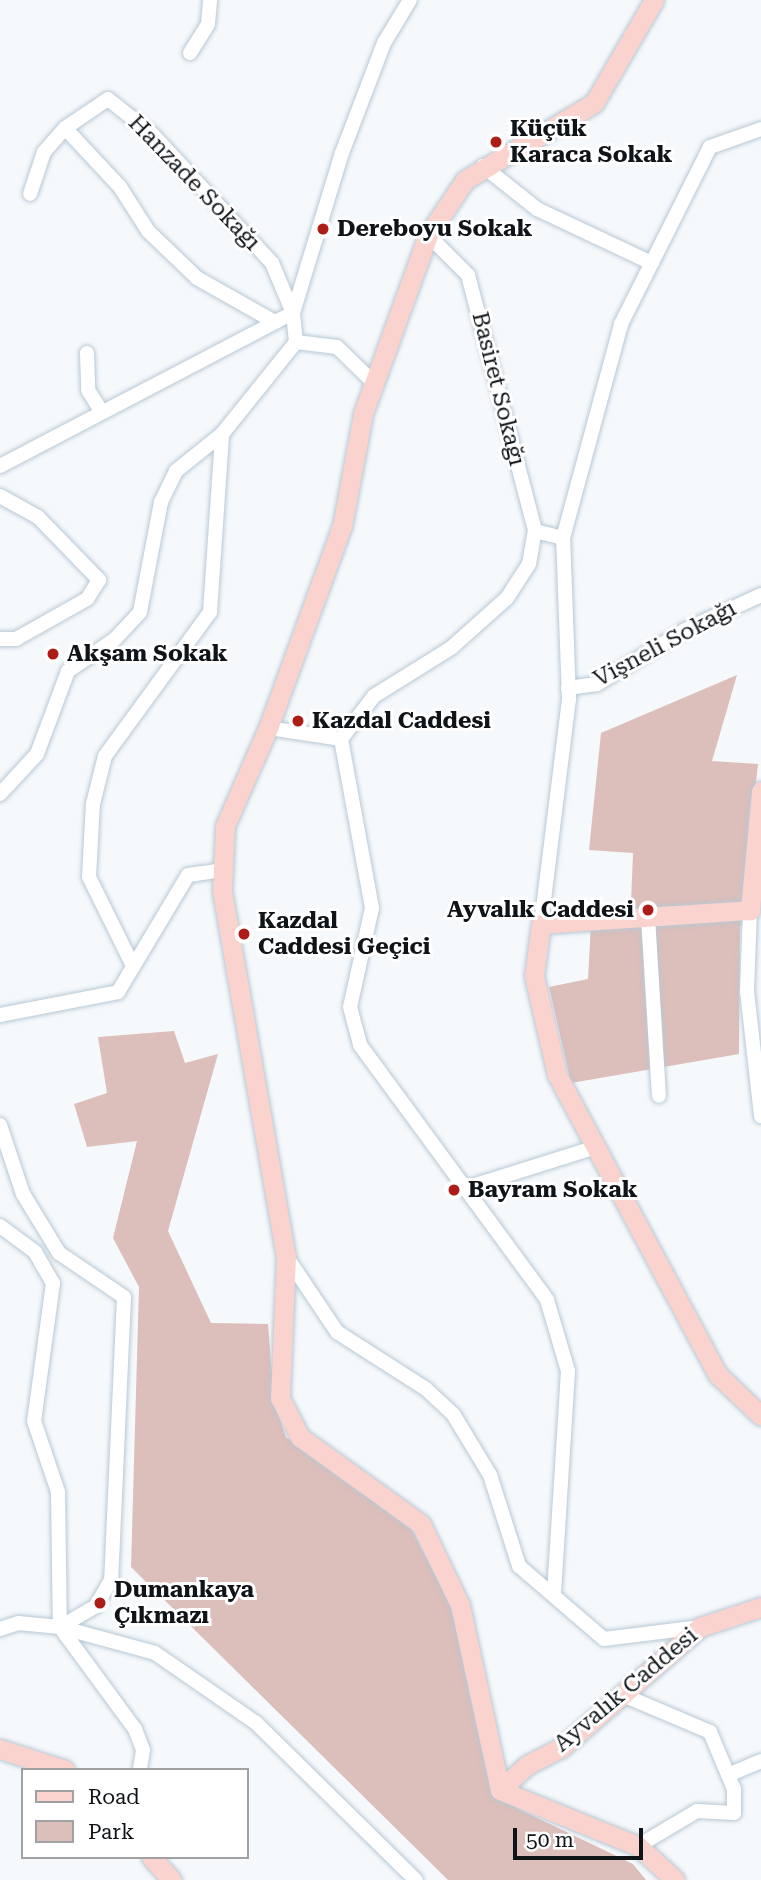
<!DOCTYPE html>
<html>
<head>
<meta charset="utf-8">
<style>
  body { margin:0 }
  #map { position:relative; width:761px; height:1880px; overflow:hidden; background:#f6f9fc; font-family:"Roboto Serif",serif }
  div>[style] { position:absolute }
  .green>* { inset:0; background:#dcbeba }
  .roads { filter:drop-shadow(0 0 2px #b8c8d4) drop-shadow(0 0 2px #b8c8d4) }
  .street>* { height:14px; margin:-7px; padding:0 7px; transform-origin:7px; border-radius:7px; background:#fff }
  .secondary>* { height:19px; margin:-9.5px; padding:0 9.5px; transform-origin:9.5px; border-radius:9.5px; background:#fad3cf }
  .dots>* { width:19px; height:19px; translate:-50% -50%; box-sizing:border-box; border:4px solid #fff; border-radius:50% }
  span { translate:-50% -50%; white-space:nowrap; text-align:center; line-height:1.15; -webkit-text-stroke:6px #fff; paint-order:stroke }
  .poi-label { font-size:23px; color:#0f1418; font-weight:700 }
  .left { translate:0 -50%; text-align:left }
  .right { translate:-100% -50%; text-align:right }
  .street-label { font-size:23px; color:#0f1418 }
  .legend { position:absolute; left:21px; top:1768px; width:228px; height:91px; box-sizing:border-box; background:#fff; border:2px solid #9fa1a3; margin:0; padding:9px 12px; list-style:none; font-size:21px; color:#0f1418 }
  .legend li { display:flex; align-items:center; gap:14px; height:35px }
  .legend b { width:35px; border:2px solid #9fa1a3 }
  .scale { position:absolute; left:513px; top:1828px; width:130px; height:32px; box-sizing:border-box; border:4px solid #0f1418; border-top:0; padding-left:9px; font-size:21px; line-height:24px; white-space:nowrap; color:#0f1418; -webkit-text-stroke:5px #fff; paint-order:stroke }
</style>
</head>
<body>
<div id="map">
  <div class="green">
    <i style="clip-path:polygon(737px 675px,712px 761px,758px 764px,740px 929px,739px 1054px,571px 1083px,549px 987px,588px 979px,592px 905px,631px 903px,633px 853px,589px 850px,601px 733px)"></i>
    <i style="clip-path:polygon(174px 1031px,185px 1063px,218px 1054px,168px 1231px,211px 1323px,268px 1324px,274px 1402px,286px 1437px,412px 1530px,452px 1608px,494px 1797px,633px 1864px,646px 1880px,448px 1880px,131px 1567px,139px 1287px,113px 1238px,137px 1141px,87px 1147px,74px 1104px,107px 1093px,98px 1037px)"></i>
  </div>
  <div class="roads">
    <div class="street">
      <i style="left:190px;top:53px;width:34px;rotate:-58deg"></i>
      <i style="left:208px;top:24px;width:24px;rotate:-85deg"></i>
      <i style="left:65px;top:128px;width:81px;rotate:47deg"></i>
      <i style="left:120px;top:187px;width:52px;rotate:57.5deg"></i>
      <i style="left:148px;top:231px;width:68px;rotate:43.8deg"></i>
      <i style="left:197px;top:278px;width:87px;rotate:29.5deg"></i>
      <i style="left:483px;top:166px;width:69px;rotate:38.5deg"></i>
      <i style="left:537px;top:209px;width:127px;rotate:25.2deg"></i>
      <i style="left:428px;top:235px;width:57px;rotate:45deg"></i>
      <i style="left:468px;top:275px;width:265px;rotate:75.3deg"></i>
      <i style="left:535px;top:531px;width:29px;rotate:14deg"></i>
      <i style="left:293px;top:313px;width:167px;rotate:-73deg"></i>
      <i style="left:342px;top:153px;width:118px;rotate:-69.1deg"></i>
      <i style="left:384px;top:43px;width:50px;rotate:-58.8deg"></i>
      <i style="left:296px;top:342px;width:41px;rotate:7deg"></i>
      <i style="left:337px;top:347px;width:52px;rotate:44.2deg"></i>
      <i style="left:87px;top:353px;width:37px;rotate:88deg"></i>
      <i style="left:88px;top:390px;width:25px;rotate:58deg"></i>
      <i style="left:0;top:466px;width:331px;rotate:-27.6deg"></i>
      <i style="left:0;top:496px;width:43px;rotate:28.9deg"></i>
      <i style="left:38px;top:517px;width:88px;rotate:45.9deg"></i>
      <i style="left:99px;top:580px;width:22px;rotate:122deg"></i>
      <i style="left:87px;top:599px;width:81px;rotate:150.6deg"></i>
      <i style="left:16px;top:639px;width:16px;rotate:180deg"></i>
      <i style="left:568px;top:688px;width:29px;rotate:-8deg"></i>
      <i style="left:597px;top:684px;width:103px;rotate:-31.5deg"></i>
      <i style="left:685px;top:630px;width:84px;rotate:-24.7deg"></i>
      <i style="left:268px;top:728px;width:74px;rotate:8.6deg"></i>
      <i style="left:341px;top:739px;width:172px;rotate:79.6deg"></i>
      <i style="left:372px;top:908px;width:101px;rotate:102.5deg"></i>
      <i style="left:350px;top:1007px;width:39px;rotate:75deg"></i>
      <i style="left:360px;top:1045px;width:316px;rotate:53.7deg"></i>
      <i style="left:547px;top:1300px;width:74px;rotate:73.5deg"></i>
      <i style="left:568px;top:1371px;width:224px;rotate:93.6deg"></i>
      <i style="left:341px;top:739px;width:54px;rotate:-52.5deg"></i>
      <i style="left:374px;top:696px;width:91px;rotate:-31.9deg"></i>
      <i style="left:451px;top:648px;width:75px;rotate:-41.8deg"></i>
      <i style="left:507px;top:598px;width:40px;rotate:-57.1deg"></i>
      <i style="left:529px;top:564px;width:34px;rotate:-80deg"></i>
      <i style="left:0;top:794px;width:54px;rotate:-47.2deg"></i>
      <i style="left:37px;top:754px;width:89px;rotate:-69.5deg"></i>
      <i style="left:68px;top:671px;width:57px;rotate:-34.2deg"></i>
      <i style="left:115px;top:639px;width:37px;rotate:-47deg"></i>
      <i style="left:140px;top:612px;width:112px;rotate:-79.2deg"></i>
      <i style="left:161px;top:502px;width:34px;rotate:-64deg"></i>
      <i style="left:176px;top:471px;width:59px;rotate:-38.8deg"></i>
      <i style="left:222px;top:434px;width:118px;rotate:-51.2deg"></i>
      <i style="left:296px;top:342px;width:29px;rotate:-96deg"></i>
      <i style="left:293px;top:313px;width:54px;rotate:-112.8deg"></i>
      <i style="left:272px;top:263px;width:176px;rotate:-132.9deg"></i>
      <i style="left:152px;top:134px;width:56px;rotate:-141.5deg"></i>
      <i style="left:108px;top:99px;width:52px;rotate:146deg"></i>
      <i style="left:65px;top:128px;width:32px;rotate:131deg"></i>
      <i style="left:44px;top:152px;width:44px;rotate:108.4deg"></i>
      <i style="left:750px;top:910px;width:81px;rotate:92.1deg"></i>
      <i style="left:747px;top:991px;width:126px;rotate:83.6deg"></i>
      <i style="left:648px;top:917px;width:179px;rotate:86.5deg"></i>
      <i style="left:541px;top:924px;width:227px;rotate:-82.9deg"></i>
      <i style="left:569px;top:699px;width:161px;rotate:-92.1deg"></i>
      <i style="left:563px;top:538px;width:222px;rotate:-74.8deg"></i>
      <i style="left:621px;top:324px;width:198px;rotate:-63.3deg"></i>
      <i style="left:710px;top:147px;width:54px;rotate:-19.4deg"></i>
      <i style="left:133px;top:966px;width:99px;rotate:-116.3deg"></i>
      <i style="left:89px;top:877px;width:73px;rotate:-86.9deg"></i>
      <i style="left:93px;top:804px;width:49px;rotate:-76deg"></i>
      <i style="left:105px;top:756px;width:178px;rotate:-53.9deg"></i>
      <i style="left:210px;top:612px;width:178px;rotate:-86.1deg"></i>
      <i style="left:0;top:1015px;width:120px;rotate:-11deg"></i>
      <i style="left:118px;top:992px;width:136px;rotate:-59.1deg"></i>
      <i style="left:188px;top:875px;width:35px;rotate:-8deg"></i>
      <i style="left:0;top:1125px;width:73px;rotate:71.6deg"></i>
      <i style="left:23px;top:1194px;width:69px;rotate:58.6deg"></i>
      <i style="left:59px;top:1253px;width:78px;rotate:34.1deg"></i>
      <i style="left:124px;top:1297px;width:283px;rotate:92.6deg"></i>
      <i style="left:111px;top:1580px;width:30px;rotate:120deg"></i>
      <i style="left:96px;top:1606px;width:42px;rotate:149.7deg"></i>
      <i style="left:466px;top:1188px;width:136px;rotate:-17.5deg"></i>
      <i style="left:0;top:1226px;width:44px;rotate:36.6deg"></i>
      <i style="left:35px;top:1252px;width:36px;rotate:60deg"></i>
      <i style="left:53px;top:1283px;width:139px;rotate:97.8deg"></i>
      <i style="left:34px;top:1421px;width:75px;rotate:71.3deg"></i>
      <i style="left:58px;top:1492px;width:135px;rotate:89.2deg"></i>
      <i style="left:60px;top:1627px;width:127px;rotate:53.7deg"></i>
      <i style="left:135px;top:1729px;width:22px;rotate:69deg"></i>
      <i style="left:143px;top:1750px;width:20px;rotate:99deg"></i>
      <i style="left:286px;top:1256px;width:92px;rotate:56.1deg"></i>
      <i style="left:337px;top:1332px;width:106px;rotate:32.6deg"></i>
      <i style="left:426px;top:1389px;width:37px;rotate:43deg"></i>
      <i style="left:453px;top:1414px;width:71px;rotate:58.8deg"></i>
      <i style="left:490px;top:1475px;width:96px;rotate:72.3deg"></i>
      <i style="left:519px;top:1566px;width:112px;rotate:40.7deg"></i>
      <i style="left:604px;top:1639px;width:97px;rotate:-7.1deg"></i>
      <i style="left:0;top:1629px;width:19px;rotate:-18deg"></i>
      <i style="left:18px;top:1623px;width:42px;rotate:5.4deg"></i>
      <i style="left:60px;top:1627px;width:98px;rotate:15.3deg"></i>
      <i style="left:155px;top:1653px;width:123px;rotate:34.7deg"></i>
      <i style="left:256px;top:1723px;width:224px;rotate:44.5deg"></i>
      <i style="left:623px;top:1695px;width:95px;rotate:23deg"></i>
      <i style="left:710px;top:1732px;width:62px;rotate:67.2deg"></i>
      <i style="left:734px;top:1789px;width:24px;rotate:90deg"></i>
      <i style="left:734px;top:1813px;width:37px;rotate:-177deg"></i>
      <i style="left:697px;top:1811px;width:69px;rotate:149.3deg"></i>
      <i style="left:728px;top:1775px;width:36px;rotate:-23deg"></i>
    </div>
    <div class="secondary">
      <i style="left:654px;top:0;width:119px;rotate:120.2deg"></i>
      <i style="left:594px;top:103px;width:150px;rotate:149.2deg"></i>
      <i style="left:465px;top:180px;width:66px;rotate:123.9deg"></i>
      <i style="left:428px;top:235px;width:190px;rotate:110deg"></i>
      <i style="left:363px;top:414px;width:114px;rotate:100.6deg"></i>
      <i style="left:342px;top:526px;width:215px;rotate:110.1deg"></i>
      <i style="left:268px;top:728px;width:107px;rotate:113.7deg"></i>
      <i style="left:225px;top:826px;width:65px;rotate:92.6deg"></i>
      <i style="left:222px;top:891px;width:371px;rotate:80.1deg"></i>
      <i style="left:286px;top:1256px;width:142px;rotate:92.4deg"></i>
      <i style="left:280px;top:1398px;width:44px;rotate:62.9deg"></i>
      <i style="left:300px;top:1437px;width:149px;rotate:35.7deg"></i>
      <i style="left:421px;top:1524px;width:90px;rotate:64.3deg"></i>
      <i style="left:460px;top:1605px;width:189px;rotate:77.8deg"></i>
      <i style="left:500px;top:1790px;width:149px;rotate:22.1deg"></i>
      <i style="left:638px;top:1846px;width:50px;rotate:42.6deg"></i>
      <i style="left:761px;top:791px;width:120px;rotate:95.3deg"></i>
      <i style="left:750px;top:910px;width:209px;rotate:176.2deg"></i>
      <i style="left:541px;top:924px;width:52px;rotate:97.7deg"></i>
      <i style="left:534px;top:976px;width:102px;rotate:76.9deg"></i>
      <i style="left:557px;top:1075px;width:340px;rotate:61.8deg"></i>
      <i style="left:718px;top:1375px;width:59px;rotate:43.6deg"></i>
      <i style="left:0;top:1749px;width:68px;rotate:17.9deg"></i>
      <i style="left:500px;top:1790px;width:37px;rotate:-43deg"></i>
      <i style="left:527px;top:1765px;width:38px;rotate:-27deg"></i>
      <i style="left:561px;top:1748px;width:184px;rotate:-41deg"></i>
      <i style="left:700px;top:1627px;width:64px;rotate:-18.2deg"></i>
      <i style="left:151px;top:1857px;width:31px;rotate:48deg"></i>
    </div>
  </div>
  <div class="dots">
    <i style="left:496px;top:142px;background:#ad1c17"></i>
    <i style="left:323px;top:229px;background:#ad1c17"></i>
    <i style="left:53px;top:654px;background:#ad1c17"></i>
    <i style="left:298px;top:721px;background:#ad1c17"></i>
    <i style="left:648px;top:910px;background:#ad1c17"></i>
    <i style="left:244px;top:934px;background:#ad1c17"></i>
    <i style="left:454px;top:1190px;background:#ad1c17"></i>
    <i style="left:100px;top:1603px;background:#ad1c17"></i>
  </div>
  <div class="poi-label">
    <span class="left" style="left:510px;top:142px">Küçük<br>Karaca Sokak</span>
    <span class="left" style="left:337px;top:229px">Dereboyu Sokak</span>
    <span class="left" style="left:67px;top:654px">Akşam Sokak</span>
    <span class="left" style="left:312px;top:721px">Kazdal Caddesi</span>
    <span class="right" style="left:634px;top:910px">Ayvalık Caddesi</span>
    <span class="left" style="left:258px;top:934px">Kazdal<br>Caddesi Geçici</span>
    <span class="left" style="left:468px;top:1190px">Bayram Sokak</span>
    <span class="left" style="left:114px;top:1603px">Dumankaya<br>Çıkmazı</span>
  </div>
  <div class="street-label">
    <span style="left:194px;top:183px;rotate:46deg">Hanzade Sokağı</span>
    <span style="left:498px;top:389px;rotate:76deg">Basiret Sokağı</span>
    <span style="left:665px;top:644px;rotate:-28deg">Vişneli Sokağı</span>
    <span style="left:626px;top:1690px;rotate:-40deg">Ayvalık Caddesi</span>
  </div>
  <ul class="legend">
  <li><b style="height:9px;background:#fad3cf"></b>Road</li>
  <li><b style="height:19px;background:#dcbeba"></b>Park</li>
  </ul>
  <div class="scale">50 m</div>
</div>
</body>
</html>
